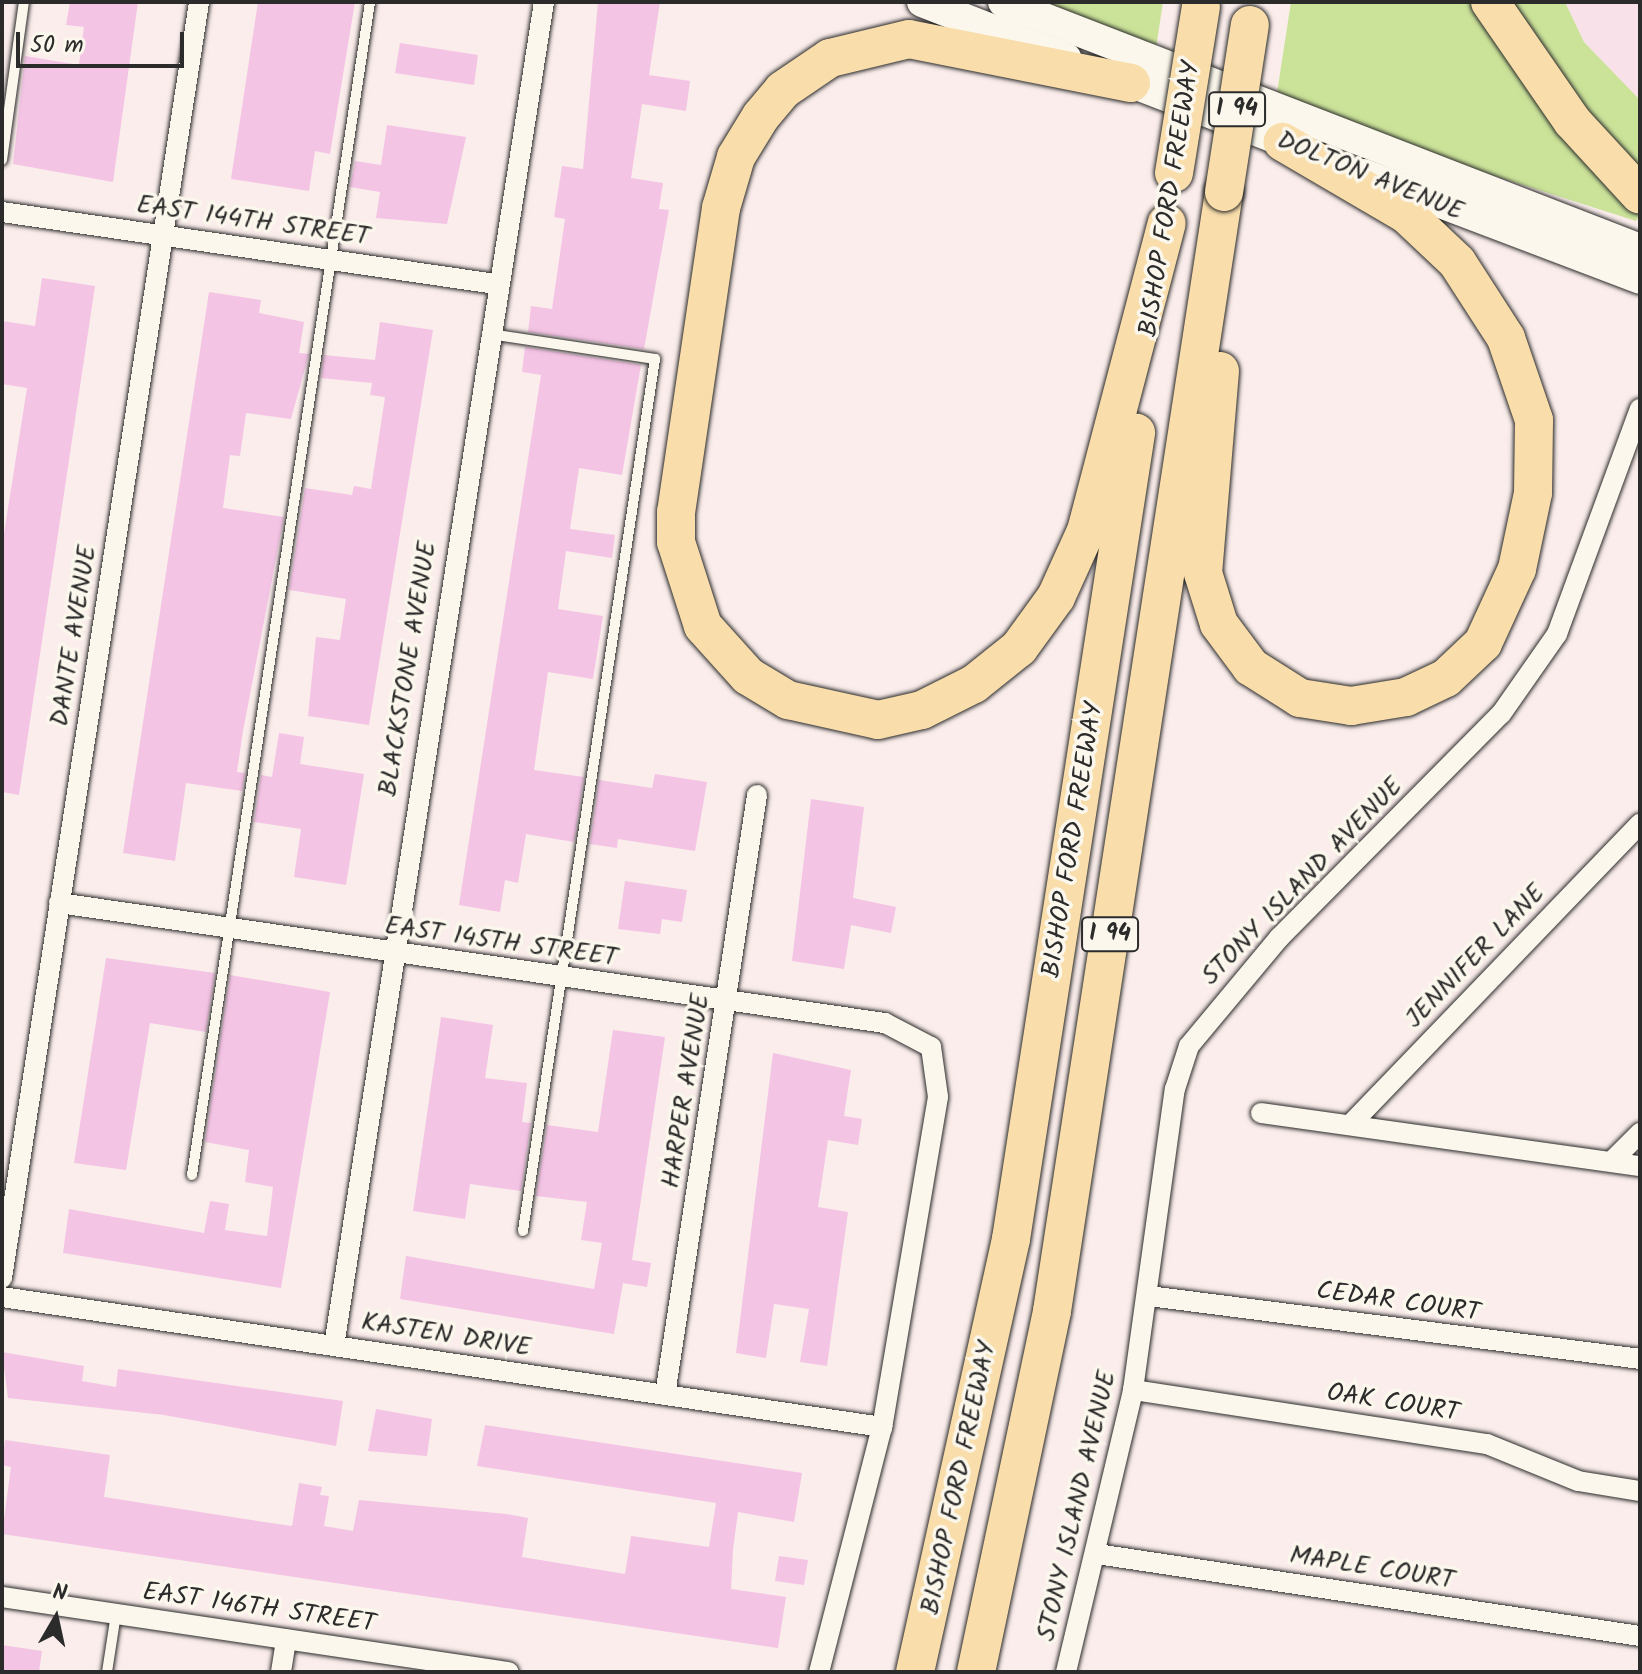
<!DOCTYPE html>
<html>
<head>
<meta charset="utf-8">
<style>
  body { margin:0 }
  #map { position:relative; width:1642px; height:1674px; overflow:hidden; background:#faedeb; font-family:Kalam,sans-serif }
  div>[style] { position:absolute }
  .built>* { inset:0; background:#f8e1e9 }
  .green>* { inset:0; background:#cbe399 }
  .building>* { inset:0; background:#f4c4e5 }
  .roads { filter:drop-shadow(0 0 2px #2b2b2b) drop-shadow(0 0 2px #2b2b2b) }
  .lane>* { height:10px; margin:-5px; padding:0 5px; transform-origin:5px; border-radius:5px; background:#fbf7ec }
  .street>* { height:20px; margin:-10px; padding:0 10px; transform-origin:10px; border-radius:10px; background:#fbf7ec }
  .secondary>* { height:30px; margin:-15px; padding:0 15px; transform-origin:15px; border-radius:15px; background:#fbf7ec }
  .highway>* { height:38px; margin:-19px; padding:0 19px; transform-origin:19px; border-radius:19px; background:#f9deab }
  .bridges { filter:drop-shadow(0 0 2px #2b2b2b) drop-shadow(0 0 2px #2b2b2b) }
  .highway-bridge>* { height:38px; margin:-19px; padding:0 19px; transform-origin:19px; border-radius:19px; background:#f9deab }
  span { translate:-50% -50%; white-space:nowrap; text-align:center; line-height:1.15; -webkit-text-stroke:7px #fbf7ec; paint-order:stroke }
  .shield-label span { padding:2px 6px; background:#fbf7ec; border:2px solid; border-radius:6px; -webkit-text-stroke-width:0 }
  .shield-label { font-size:24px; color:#2b2b2b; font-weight:700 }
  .street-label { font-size:26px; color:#2b2b2b }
  .frame { position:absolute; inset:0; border:4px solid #2b2b2b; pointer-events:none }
  .north { position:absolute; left:16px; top:1578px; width:80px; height:80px; -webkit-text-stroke:6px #fbf7ec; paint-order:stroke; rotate:9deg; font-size:22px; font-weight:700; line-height:32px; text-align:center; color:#2b2b2b }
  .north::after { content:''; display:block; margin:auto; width:28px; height:36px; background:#2b2b2b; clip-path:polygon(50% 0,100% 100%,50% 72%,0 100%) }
  .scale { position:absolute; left:16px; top:32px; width:168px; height:36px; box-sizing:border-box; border:4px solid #2b2b2b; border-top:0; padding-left:10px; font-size:24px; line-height:28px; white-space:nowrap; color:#2b2b2b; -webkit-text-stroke:6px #fbf7ec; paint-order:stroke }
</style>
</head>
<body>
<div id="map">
  <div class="built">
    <i style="clip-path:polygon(1565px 2px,1640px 2px,1640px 100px,1584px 42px)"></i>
  </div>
  <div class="green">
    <i style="clip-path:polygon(1038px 2px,1163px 2px,1156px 48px)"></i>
    <i style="clip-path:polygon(1291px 2px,1473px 2px,1548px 116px,1640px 214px,1636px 221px,1451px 162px,1277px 93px)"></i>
    <i style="clip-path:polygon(1509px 2px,1565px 2px,1584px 42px,1640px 100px,1640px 171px,1600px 132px)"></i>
  </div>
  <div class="building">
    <i style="clip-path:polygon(70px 2px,138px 2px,113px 182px,13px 164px,25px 56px,79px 65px,84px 27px,66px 25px)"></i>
    <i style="clip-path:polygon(258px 2px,355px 2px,330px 154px,315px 151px,309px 191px,231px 179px)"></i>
    <i style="clip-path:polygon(598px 2px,660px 2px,649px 75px,690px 81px,686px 111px,642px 104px,631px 178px,663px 183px,659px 209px,669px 210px,644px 349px,528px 332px,531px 306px,552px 309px,565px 219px,554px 217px,562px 166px,583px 169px)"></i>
    <i style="clip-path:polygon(400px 43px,478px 55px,474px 85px,395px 73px)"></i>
    <i style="clip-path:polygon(387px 125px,466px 137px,447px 224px,376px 218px,380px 192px,350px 187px,355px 161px,381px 165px)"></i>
    <i style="clip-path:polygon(42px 278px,95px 286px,19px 795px,2px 792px,2px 546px,27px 388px,2px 384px,2px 321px,35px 326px)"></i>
    <i style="clip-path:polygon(209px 292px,261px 300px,259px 313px,304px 322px,299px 353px,309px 354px,291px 419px,246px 413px,240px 456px,230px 455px,223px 508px,284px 517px,243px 731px,237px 772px,245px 773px,242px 791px,186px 783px,175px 861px,123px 853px)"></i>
    <i style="clip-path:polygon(380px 322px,433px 330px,369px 725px,308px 716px,316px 637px,340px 640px,346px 599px,289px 590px,305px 488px,352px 495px,354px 486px,371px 489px,385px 397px,370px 395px,372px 383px,321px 378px,324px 355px,375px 360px)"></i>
    <i style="clip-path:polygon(525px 347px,641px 365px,622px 475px,579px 468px,570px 529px,615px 535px,612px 558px,566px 551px,558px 609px,603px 616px,593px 679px,548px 672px,541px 720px,534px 770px,584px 777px,574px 842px,526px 834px,518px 883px,505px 880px,500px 912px,459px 905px,541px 375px,522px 372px)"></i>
    <i style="clip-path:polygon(279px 733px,304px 737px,300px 764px,364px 774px,346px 885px,294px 877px,301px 829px,254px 822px,261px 775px,272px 777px)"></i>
    <i style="clip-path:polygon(655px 774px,707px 782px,695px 851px,618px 839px,617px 848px,590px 844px,599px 780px,652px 788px)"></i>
    <i style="clip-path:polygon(811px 799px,864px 807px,853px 898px,896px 907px,891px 933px,851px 925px,844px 969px,792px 961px)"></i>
    <i style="clip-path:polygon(625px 881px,687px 890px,682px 922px,662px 919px,660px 934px,618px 929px)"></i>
    <i style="clip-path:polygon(106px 958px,215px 973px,206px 1032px,150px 1023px,126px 1170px,74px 1163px)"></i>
    <i style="clip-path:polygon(230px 975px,330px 992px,281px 1288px,63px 1253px,69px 1209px,204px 1233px,210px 1201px,229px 1204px,225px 1230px,267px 1236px,273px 1187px,245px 1182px,249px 1150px,205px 1142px)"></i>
    <i style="clip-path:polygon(441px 1017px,493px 1025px,485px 1078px,527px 1083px,522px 1122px,531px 1123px,521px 1191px,470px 1184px,465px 1219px,413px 1211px)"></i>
    <i style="clip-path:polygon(613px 1030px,665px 1037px,632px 1260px,651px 1263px,647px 1287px,623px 1283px,614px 1334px,400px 1299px,406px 1256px,594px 1289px,602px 1243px,581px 1240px,587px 1202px,536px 1196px,547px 1125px,598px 1132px)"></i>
    <i style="clip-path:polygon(773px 1053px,851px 1070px,844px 1116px,862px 1119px,858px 1145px,828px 1140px,818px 1207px,848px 1212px,827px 1366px,800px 1362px,809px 1309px,774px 1304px,766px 1358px,736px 1353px)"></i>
    <i style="clip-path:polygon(2px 1352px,84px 1366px,82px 1381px,116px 1387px,118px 1369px,343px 1401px,336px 1446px,164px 1415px,8px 1398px)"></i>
    <i style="clip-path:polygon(376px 1409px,432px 1419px,427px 1456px,368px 1451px)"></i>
    <i style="clip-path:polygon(485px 1425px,802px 1473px,794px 1522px,738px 1512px,733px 1549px,731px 1589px,786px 1597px,778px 1648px,2px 1534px,11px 1467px,2px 1465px,5px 1440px,110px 1455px,104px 1497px,257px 1521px,292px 1526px,299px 1483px,322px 1487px,320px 1495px,329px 1496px,324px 1526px,353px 1531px,359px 1500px,506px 1514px,528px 1518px,522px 1557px,625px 1574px,631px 1536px,709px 1547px,716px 1503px,477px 1466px)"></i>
    <i style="clip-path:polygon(779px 1556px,808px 1560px,804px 1585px,775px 1581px)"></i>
    <i style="clip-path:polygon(2px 1645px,42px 1651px,39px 1672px,2px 1672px)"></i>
  </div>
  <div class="roads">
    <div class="lane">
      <i style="left:2px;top:160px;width:160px;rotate:-82.1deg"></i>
      <i style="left:490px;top:334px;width:167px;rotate:8.6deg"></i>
      <i style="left:655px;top:359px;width:882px;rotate:98.61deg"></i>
      <i style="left:192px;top:1175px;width:1186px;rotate:-81.37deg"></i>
      <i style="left:107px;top:1672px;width:59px;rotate:-81.2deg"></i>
    </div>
    <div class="street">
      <i style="left:2px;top:212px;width:498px;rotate:8.3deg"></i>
      <i style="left:59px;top:903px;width:835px;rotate:8.27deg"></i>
      <i style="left:885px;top:1023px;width:52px;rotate:27.6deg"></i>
      <i style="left:931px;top:1047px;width:50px;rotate:82deg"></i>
      <i style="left:938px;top:1097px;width:335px;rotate:99.6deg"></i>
      <i style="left:882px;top:1427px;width:253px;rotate:104.4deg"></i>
      <i style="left:1261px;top:1113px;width:383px;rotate:8deg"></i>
      <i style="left:1350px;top:1125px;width:418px;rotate:-46.1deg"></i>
      <i style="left:1612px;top:1161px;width:40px;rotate:-45deg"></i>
      <i style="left:2px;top:1278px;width:1291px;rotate:-81.22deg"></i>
      <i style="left:1149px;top:1296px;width:495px;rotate:7.3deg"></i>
      <i style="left:2px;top:1297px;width:890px;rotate:8.4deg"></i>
      <i style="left:334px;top:1346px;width:1360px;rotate:-81.12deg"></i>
      <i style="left:1133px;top:1390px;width:358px;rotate:8.7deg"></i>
      <i style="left:1487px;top:1444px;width:98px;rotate:22.1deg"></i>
      <i style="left:1578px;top:1481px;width:63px;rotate:9.2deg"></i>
      <i style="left:665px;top:1395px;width:607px;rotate:-81.28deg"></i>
      <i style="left:1097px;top:1554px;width:549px;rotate:8.59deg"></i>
      <i style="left:2px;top:1597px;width:512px;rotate:8.43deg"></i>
      <i style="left:281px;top:1672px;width:33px;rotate:-81deg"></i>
      <i style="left:1066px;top:1672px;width:290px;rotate:-76.6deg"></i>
      <i style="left:1133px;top:1390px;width:304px;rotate:-82.1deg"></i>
      <i style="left:1175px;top:1089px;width:45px;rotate:-72deg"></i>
      <i style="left:1189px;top:1046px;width:141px;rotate:-50.2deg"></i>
      <i style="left:1279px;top:938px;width:315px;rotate:-45.3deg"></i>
      <i style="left:1501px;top:714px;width:98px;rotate:-55deg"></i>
      <i style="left:1557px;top:634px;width:240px;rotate:-69.8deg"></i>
    </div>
    <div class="secondary">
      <i style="left:922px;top:2px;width:155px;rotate:21.3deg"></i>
      <i style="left:1003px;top:2px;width:683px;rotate:21.19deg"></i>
      <i style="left:1111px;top:75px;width:208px;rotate:21.1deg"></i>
      <i style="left:1364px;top:174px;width:295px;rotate:20.8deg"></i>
    </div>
    <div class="highway">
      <i style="left:1490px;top:2px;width:145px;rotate:55.4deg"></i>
      <i style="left:1572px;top:121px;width:100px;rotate:47.4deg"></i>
      <i style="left:1131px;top:83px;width:226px;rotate:-168.8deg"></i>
      <i style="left:909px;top:39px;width:81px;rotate:166.5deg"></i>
      <i style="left:830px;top:58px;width:57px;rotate:145.8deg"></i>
      <i style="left:783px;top:90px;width:34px;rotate:130deg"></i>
      <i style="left:761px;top:116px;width:48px;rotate:121.4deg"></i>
      <i style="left:736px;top:157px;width:53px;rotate:106.4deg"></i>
      <i style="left:721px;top:208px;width:307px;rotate:98.4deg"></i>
      <i style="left:676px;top:512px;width:30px;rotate:90deg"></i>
      <i style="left:676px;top:542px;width:88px;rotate:72.2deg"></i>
      <i style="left:703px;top:626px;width:67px;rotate:48deg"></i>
      <i style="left:748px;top:676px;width:47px;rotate:31deg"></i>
      <i style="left:788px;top:700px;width:92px;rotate:12.5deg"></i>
      <i style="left:878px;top:720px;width:45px;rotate:-12.8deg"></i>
      <i style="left:922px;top:710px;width:58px;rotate:-26.6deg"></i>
      <i style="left:974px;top:684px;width:58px;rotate:-38.7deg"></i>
      <i style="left:1019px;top:648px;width:63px;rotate:-54deg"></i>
      <i style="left:1056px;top:597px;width:72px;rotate:-65.6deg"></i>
      <i style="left:1086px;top:531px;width:318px;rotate:-75.3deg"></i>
      <i style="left:1220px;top:371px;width:203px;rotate:94.8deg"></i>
      <i style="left:1203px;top:573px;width:53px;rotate:72.6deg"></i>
      <i style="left:1219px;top:624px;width:54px;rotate:53.3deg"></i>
      <i style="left:1251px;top:667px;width:58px;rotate:32.3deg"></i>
      <i style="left:1300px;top:698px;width:52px;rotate:8.9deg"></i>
      <i style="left:1351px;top:706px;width:56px;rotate:-9.3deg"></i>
      <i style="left:1406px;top:697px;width:44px;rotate:-25.4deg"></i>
      <i style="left:1446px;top:678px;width:51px;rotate:-43.4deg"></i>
      <i style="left:1483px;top:643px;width:81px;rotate:-65.3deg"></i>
      <i style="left:1517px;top:569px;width:78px;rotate:-78.1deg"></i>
      <i style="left:1533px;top:493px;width:73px;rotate:-89.2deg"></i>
      <i style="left:1534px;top:420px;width:87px;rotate:-108.9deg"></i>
      <i style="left:1506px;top:338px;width:90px;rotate:-122.8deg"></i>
      <i style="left:1457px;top:262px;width:70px;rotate:-136.7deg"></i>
      <i style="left:1406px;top:214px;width:143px;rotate:-149.7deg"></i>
      <i style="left:915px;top:1672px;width:444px;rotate:-77.5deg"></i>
      <i style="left:1011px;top:1239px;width:816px;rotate:-81.18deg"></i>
      <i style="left:976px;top:1672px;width:369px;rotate:-78.1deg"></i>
      <i style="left:1052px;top:1311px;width:1132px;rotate:-81.26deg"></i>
    </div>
  </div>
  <div class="bridges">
    <div class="highway-bridge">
      <i style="left:1174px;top:173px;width:168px;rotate:-80.8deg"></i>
      <i style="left:1224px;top:192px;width:169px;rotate:-81.2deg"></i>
    </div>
  </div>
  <div class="shield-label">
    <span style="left:1237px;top:109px">I 94</span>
    <span style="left:1110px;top:934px">I 94</span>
  </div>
  <div class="street-label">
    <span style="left:1370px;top:177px;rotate:22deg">DOLTON AVENUE</span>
    <span style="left:1171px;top:199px;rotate:-81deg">BISHOP FORD FREEWAY</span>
    <span style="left:253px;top:222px;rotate:8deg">EAST 144TH STREET</span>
    <span style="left:75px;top:636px;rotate:-81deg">DANTE AVENUE</span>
    <span style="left:409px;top:669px;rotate:-81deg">BLACKSTONE AVENUE</span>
    <span style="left:1074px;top:840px;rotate:-81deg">BISHOP FORD FREEWAY</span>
    <span style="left:1303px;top:882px;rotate:-46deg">STONY ISLAND AVENUE</span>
    <span style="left:501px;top:943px;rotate:8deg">EAST 145TH STREET</span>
    <span style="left:1476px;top:957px;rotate:-46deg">JENNIFER LANE</span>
    <span style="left:687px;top:1091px;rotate:-81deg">HARPER AVENUE</span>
    <span style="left:1398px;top:1303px;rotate:8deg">CEDAR COURT</span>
    <span style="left:446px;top:1336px;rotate:9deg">KASTEN DRIVE</span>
    <span style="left:1393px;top:1404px;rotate:9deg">OAK COURT</span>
    <span style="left:960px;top:1478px;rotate:-78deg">BISHOP FORD FREEWAY</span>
    <span style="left:1078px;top:1506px;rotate:-77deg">STONY ISLAND AVENUE</span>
    <span style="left:1372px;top:1569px;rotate:9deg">MAPLE COURT</span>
    <span style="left:259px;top:1609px;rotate:8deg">EAST 146TH STREET</span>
  </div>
  <div class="frame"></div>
  <div class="north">N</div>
  <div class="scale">50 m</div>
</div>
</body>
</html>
